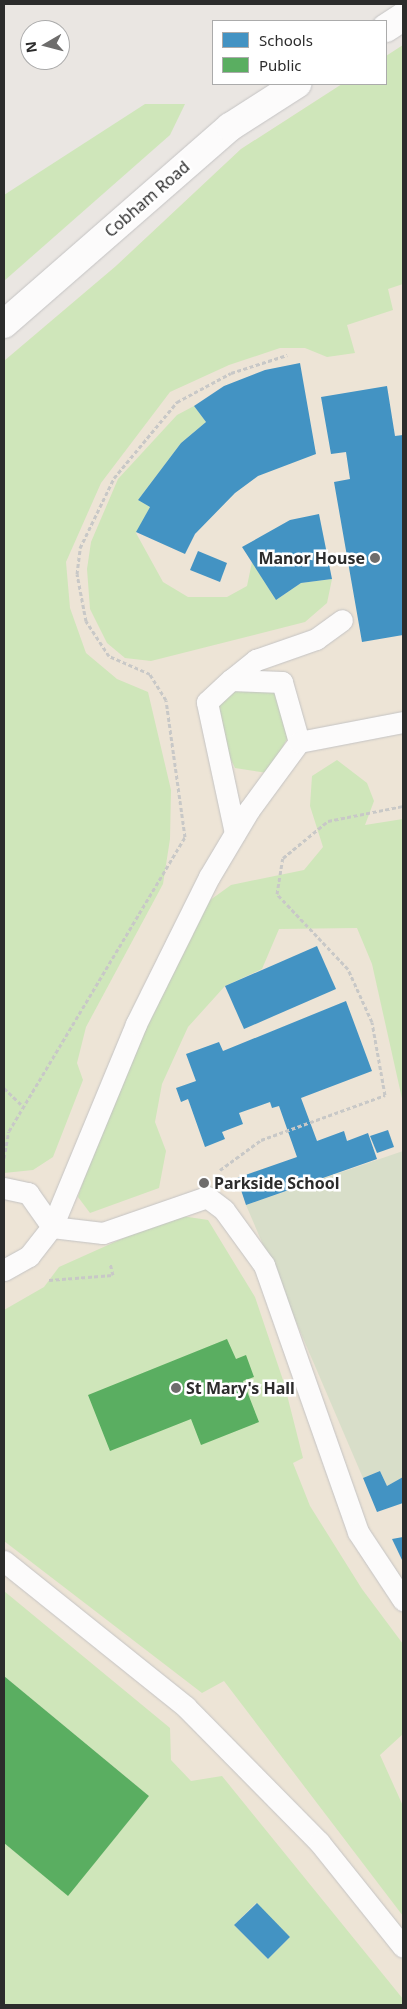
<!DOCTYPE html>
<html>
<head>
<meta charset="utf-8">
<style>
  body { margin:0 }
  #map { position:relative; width:407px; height:2009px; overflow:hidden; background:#eae6e2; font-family:"Noto Sans",sans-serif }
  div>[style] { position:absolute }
  .education>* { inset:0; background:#ede4d6 }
  .green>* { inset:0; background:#cfe6ba }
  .cemetery>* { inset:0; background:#d8dec9 }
  .schools>* { inset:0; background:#4393c3 }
  .public>* { inset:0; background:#5aae61 }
  .path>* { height:3px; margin-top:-1.5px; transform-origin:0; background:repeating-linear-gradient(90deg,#c8c8c7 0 4px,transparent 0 6.5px) }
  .roads { filter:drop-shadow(0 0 1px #c4c3c3) drop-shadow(0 0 1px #c4c3c3) }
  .service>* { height:21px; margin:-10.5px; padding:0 10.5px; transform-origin:10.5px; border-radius:10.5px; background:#fcfbfb }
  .tertiary>* { height:28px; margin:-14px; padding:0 14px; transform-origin:14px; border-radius:14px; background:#fcfbfb }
  .dots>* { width:14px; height:14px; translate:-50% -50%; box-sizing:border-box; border:2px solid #fff; border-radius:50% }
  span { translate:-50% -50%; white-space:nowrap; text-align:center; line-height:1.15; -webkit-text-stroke:5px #fff; paint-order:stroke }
  .street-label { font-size:16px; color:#2c2c2c }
  .poi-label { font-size:16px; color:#2c2c2c; font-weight:700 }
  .right { translate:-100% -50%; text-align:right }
  .left { translate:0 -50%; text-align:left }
  .frame { position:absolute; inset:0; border:5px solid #2c2c2c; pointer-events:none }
  .legend { position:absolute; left:212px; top:20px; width:175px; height:65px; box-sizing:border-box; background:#fff; border:1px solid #ababab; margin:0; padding:6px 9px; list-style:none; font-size:15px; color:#2c2c2c }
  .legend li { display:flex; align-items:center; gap:10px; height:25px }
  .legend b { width:25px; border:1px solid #ababab }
  .north { position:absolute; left:20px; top:20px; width:50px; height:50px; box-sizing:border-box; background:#fff; border:1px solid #ababab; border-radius:50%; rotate:262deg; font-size:14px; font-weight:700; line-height:20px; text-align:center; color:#2c2c2c }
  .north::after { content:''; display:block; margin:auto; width:18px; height:22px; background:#6e6d6c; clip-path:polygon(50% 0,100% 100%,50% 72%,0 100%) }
</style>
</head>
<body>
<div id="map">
  <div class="education">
    <i style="clip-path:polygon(403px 45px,403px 2005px,4px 2005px,4px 361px,116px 266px,241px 149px,342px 84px,386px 84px,386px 56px)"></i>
  </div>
  <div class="green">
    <i style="clip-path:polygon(403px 45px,403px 284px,388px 289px,393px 310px,347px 325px,355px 353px,327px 357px,305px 348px,280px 348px,229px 365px,170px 392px,101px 483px,66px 562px,70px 608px,86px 653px,117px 679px,148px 692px,171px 790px,170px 839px,163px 884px,86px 1027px,77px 1063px,83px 1080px,53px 1157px,33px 1170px,4px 1173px,4px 361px,116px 266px,241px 149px,342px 84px,386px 84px,386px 56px)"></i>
    <i style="clip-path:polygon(145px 104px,185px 104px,170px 135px,4px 281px,4px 195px)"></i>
    <i style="clip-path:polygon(194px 406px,206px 422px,181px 443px,138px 500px,150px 507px,136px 533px,163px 582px,188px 597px,227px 597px,247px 586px,252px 562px,276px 600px,301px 583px,332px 579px,327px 603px,305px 622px,151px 661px,125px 658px,107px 643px,90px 609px,87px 569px,91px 542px,118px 479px,177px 415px)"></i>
    <i style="clip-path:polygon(243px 687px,273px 688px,287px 714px,287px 739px,268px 773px,235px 768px,221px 739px,219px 701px)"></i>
    <i style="clip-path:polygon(337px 760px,367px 783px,374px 801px,365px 825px,403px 819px,403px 1103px,372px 964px,357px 928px,279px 929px,262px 969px,225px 986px,188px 1027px,162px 1084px,155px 1122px,166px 1151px,159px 1188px,90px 1213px,78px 1197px,99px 1132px,202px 906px,231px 885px,304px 870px,323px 847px,310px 806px,312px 776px)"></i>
    <i style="clip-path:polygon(175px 1215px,208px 1220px,255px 1297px,284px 1383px,303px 1458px,293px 1463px,310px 1506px,362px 1589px,403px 1644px,403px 1734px,380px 1755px,403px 1806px,403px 1916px,224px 1681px,202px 1693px,4px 1541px,4px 1310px,44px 1287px,59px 1267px)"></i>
    <i style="clip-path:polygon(evenodd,4px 1591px,170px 1728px,171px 1760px,191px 1781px,222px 1776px,403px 1999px,403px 2005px,4px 2005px,4px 1843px,68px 1895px,149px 1796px,4px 1676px,4px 1591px,256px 1903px,290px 1937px,268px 1959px,234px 1925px,256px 1903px)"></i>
  </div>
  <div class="cemetery">
    <i style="clip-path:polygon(403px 1151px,403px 1477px,387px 1486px,380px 1471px,363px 1478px,246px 1205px)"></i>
  </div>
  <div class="schools">
    <i style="clip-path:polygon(300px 363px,316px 454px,258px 476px,235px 493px,195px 534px,185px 554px,136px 532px,150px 507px,138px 500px,181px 443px,206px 422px,194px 406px,224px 386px,265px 370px)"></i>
    <i style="clip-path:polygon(387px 386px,395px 436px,403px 435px,403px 635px,362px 642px,334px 482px,350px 479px,346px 452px,331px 454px,321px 397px)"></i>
    <i style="clip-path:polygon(319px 514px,332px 579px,301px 583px,276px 600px,242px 547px,290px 520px)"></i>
    <i style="clip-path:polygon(198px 551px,227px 563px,220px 582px,190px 570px)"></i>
    <i style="clip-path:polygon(317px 946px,336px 989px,244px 1029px,225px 986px)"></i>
    <i style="clip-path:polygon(346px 1001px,372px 1071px,301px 1098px,317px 1141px,344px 1131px,347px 1141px,368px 1133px,377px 1159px,246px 1205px,237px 1178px,297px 1157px,279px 1106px,272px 1108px,270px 1102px,239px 1113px,243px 1124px,222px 1132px,225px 1139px,205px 1147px,188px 1099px,181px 1102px,176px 1088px,196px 1081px,186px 1054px,219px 1042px,223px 1051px)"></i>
    <i style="clip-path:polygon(388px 1130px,394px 1147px,377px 1153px,370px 1136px)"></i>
    <i style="clip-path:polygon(380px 1471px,387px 1486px,403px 1477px,403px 1503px,377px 1512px,363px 1478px)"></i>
    <i style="clip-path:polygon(403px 1537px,403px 1562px,392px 1539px)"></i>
    <i style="clip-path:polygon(257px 1903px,290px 1937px,268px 1959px,234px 1925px)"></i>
  </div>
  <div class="public">
    <i style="clip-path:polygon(227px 1339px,236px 1359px,246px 1355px,254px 1377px,243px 1381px,259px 1422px,201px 1445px,191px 1419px,110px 1451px,88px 1395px)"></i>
    <i style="clip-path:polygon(4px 1676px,149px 1796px,68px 1896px,4px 1843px)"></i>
  </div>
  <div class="path">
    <i style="left:4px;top:1088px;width:28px;rotate:44deg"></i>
    <i style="left:4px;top:1158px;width:27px;rotate:-80deg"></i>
    <i style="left:9px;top:1131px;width:343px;rotate:-59.1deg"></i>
    <i style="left:185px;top:837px;width:138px;rotate:-97.9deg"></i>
    <i style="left:166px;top:700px;width:31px;rotate:-122deg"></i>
    <i style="left:150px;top:674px;width:45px;rotate:-156.3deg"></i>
    <i style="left:109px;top:656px;width:42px;rotate:-123.3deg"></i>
    <i style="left:86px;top:621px;width:48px;rotate:-100.8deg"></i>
    <i style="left:77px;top:574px;width:26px;rotate:-83deg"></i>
    <i style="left:80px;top:548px;width:78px;rotate:-64.1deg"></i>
    <i style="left:114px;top:478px;width:99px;rotate:-50.3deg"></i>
    <i style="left:177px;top:402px;width:61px;rotate:-28.2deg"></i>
    <i style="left:231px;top:373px;width:59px;rotate:-17.8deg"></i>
    <i style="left:220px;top:1170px;width:51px;rotate:-36.2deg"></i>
    <i style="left:261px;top:1140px;width:132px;rotate:-19.9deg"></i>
    <i style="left:385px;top:1095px;width:74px;rotate:-100.1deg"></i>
    <i style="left:372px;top:1022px;width:58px;rotate:-114.4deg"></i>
    <i style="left:348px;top:969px;width:103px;rotate:-133.4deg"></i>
    <i style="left:277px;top:894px;width:36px;rotate:-81deg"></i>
    <i style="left:283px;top:858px;width:58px;rotate:-39.4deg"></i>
    <i style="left:328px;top:821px;width:76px;rotate:-11.3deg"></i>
    <i style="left:49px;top:1280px;width:64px;rotate:-4.5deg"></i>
    <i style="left:113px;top:1275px;width:12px;rotate:-104deg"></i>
  </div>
  <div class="roads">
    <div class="service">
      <i style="left:231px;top:680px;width:32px;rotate:-39deg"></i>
      <i style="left:256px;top:660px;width:64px;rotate:-19.3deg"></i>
      <i style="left:316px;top:639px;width:32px;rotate:-36deg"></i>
      <i style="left:235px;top:833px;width:134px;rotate:-102.1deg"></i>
      <i style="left:207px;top:702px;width:33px;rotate:-43deg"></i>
      <i style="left:231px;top:680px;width:51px;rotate:2.2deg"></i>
      <i style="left:282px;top:682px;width:62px;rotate:74.2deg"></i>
      <i style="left:4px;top:1188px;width:25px;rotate:12deg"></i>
      <i style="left:28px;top:1193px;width:42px;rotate:54.8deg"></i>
      <i style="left:52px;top:1227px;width:220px;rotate:-67.5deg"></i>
      <i style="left:136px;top:1024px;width:164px;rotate:-63.6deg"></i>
      <i style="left:209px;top:877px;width:78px;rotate:-59.2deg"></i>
      <i style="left:249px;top:810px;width:84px;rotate:-53.7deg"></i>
      <i style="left:299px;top:742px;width:106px;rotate:-10.9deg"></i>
      <i style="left:4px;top:1270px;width:29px;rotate:-29deg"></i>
      <i style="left:29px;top:1256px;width:37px;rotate:-52deg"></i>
      <i style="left:52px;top:1227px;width:51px;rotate:6.7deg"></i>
      <i style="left:103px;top:1233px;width:110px;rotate:-19.1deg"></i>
      <i style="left:207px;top:1197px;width:21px;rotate:37deg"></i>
      <i style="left:224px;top:1210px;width:68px;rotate:54deg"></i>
      <i style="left:264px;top:1265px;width:283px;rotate:70.6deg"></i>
      <i style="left:358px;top:1532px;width:82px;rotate:56.5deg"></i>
      <i style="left:4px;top:1561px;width:233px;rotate:38.7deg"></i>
      <i style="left:186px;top:1707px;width:190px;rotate:45.4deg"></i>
      <i style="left:319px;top:1842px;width:134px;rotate:51.3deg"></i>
    </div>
    <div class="tertiary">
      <i style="left:386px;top:28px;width:20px;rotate:-33deg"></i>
      <i style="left:4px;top:324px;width:300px;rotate:-41.1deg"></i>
      <i style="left:230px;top:127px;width:80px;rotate:-32.7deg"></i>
    </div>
  </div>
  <div class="dots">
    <i style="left:375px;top:558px;background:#6e6d6c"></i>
    <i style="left:204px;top:1183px;background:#6e6d6c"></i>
    <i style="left:176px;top:1388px;background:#6e6d6c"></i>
  </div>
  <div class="street-label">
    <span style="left:147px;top:199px;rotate:-41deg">Cobham Road</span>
  </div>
  <div class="poi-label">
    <span class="right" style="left:365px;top:558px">Manor House</span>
    <span class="left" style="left:214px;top:1183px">Parkside School</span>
    <span class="left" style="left:186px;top:1388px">St Mary's Hall</span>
  </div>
  <div class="frame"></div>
  <ul class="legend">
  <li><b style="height:14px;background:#4393c3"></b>Schools</li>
  <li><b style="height:14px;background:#5aae61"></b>Public</li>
  </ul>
  <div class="north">N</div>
</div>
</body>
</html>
